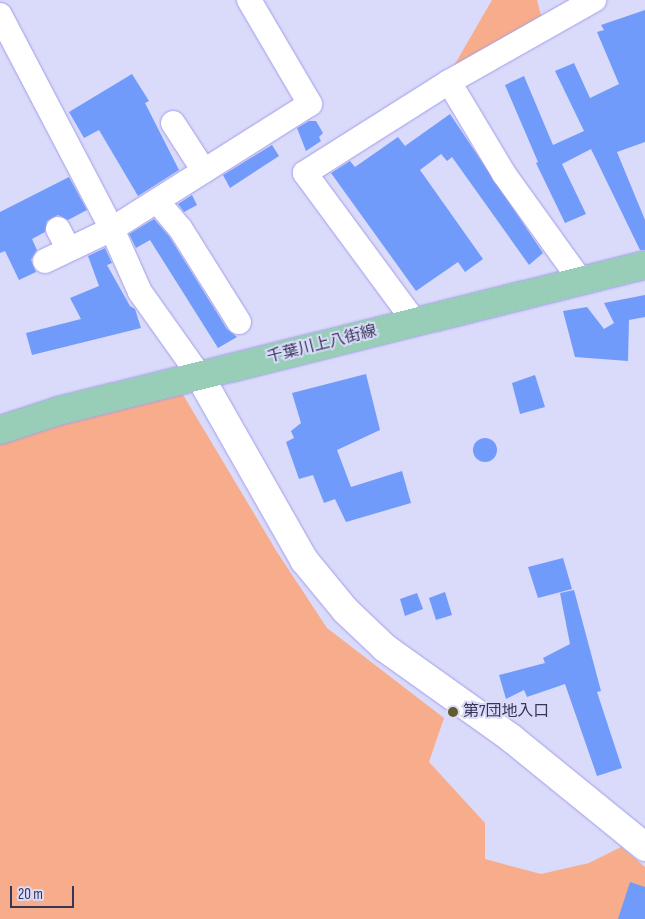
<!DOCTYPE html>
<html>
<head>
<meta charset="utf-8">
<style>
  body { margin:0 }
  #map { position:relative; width:645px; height:919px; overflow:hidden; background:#dadafa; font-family:"Sofia Sans Condensed","Noto Sans JP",sans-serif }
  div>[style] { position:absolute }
  .green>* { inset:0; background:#f7ad8b }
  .building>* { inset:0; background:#719bfa }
  .round { border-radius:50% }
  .roads { filter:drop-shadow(0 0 1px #a19eea) drop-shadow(0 0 1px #a19eea) }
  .street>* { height:24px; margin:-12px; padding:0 12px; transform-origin:12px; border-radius:12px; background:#fff }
  .secondary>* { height:28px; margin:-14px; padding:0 14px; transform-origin:14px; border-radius:14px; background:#fff }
  .primary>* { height:28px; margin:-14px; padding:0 14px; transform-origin:14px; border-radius:14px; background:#98cdb8 }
  .dots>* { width:14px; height:14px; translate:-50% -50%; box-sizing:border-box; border:2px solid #dadafa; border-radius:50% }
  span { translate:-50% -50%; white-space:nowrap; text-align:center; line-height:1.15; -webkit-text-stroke:4px #dadafa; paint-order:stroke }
  .street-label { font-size:16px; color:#373655 }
  .poi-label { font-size:16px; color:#373655 }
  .left { translate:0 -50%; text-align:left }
  .scale { position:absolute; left:10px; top:886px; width:64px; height:22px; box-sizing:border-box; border:2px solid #373655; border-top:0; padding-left:6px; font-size:15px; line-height:18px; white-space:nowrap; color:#373655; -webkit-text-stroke:4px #dadafa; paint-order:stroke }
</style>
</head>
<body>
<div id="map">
  <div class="green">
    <i style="clip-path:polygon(492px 0,537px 0,543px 23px,448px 76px)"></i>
    <i style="clip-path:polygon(179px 388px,277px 552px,327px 628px,444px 718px,429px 762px,485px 823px,485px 859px,541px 874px,589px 863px,621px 847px,645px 867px,645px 897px,635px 919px,0 919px,0 440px)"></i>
  </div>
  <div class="building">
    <i style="clip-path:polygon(645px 10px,645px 142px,617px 152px,645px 220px,645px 250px,640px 250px,591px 149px,562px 164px,586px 214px,565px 223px,536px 163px,538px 162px,505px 85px,524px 76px,553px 145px,584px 131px,555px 71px,574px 63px,590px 98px,619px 84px,597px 32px,604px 30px,601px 25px)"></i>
    <i style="clip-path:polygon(132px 74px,149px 101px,145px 103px,179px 170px,138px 196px,99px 130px,84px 138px,69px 112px)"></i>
    <i style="clip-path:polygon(450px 114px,543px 253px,529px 265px,452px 157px,447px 161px,441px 154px,420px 170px,483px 259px,465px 272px,458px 262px,416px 291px,331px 173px,350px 161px,355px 167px,398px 137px,405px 146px)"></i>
    <i style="clip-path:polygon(309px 121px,316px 121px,323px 133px,319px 137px,321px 141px,306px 151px,297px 128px)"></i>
    <i style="clip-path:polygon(272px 145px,279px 156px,230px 188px,223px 175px)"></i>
    <i style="clip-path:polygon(69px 177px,87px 210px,68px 220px,58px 215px,47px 221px,45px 232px,32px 239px,37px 250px,31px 260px,36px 272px,19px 280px,5px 251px,0 253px,0 212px)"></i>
    <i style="clip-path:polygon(192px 195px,197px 205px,184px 212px,178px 204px)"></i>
    <i style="clip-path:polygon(154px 219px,169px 236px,227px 329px,237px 337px,218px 348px,150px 240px,136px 248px,129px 234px)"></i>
    <i style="clip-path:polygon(105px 248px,112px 263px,107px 265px,130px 306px,135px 309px,141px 328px,32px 355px,26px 333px,81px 319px,70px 298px,99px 286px,88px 256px)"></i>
    <i style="clip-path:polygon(645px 295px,645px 317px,629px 320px,628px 361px,575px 357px,563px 311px,587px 307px,604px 329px,614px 323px,604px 303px)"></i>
    <i style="clip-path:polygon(366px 374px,380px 430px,337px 450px,351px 487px,402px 471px,411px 503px,346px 522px,335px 499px,324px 503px,313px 475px,299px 479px,286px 442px,294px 438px,291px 431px,301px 423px,292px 393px)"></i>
    <i style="clip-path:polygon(535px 375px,545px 407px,520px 414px,512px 383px)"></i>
    <i class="round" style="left:473px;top:438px;width:24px;height:24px"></i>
    <i style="clip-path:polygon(563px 558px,572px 589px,538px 598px,528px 567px)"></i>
    <i style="clip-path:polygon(574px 590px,601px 691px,597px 692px,622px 768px,597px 776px,565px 684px,527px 697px,524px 690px,506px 699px,499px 675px,545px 663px,543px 658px,570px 644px,560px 593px)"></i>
    <i style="clip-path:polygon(445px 592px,452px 615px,436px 620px,429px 598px)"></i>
    <i style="clip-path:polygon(417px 593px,423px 609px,405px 616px,400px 599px)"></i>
    <i style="clip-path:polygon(630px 882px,645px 887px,645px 919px,618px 919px)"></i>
  </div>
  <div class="roads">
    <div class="street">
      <i style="left:0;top:15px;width:242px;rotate:62.4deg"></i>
      <i style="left:112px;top:229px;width:69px;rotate:66deg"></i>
      <i style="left:140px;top:292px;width:102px;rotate:54.6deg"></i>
      <i style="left:449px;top:82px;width:107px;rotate:59.1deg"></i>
      <i style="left:504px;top:174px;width:132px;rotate:54.3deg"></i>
      <i style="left:173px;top:123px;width:57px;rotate:57.1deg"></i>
      <i style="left:157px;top:201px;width:35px;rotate:50deg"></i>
      <i style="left:180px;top:228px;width:111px;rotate:57.9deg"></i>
      <i style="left:58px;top:229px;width:21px;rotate:62deg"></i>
      <i style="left:45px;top:261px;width:74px;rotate:-25.5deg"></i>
      <i style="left:112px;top:229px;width:234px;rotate:-32.3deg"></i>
      <i style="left:310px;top:104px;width:121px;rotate:-120.4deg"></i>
      <i style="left:414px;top:321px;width:184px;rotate:-126.4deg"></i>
      <i style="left:305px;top:173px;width:170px;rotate:-32.3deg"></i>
      <i style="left:449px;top:82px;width:167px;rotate:-29.5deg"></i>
    </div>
    <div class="secondary">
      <i style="left:199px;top:375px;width:213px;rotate:60.4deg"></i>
      <i style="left:304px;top:560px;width:65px;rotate:50.6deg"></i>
      <i style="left:345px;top:610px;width:55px;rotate:43.5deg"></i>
      <i style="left:385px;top:648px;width:155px;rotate:35.5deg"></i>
      <i style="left:511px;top:738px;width:173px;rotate:39.1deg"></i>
    </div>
    <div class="primary">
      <i style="left:0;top:430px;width:61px;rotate:-18.1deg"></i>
      <i style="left:58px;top:411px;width:605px;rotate:-13.97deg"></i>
    </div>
  </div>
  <div class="dots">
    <i style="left:453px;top:712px;background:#605d29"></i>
  </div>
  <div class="street-label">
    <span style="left:322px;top:345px;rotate:-14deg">千葉川上八街線</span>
  </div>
  <div class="poi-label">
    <span class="left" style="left:463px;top:712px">第7団地入口</span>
  </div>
  <div class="scale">20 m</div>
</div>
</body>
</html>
